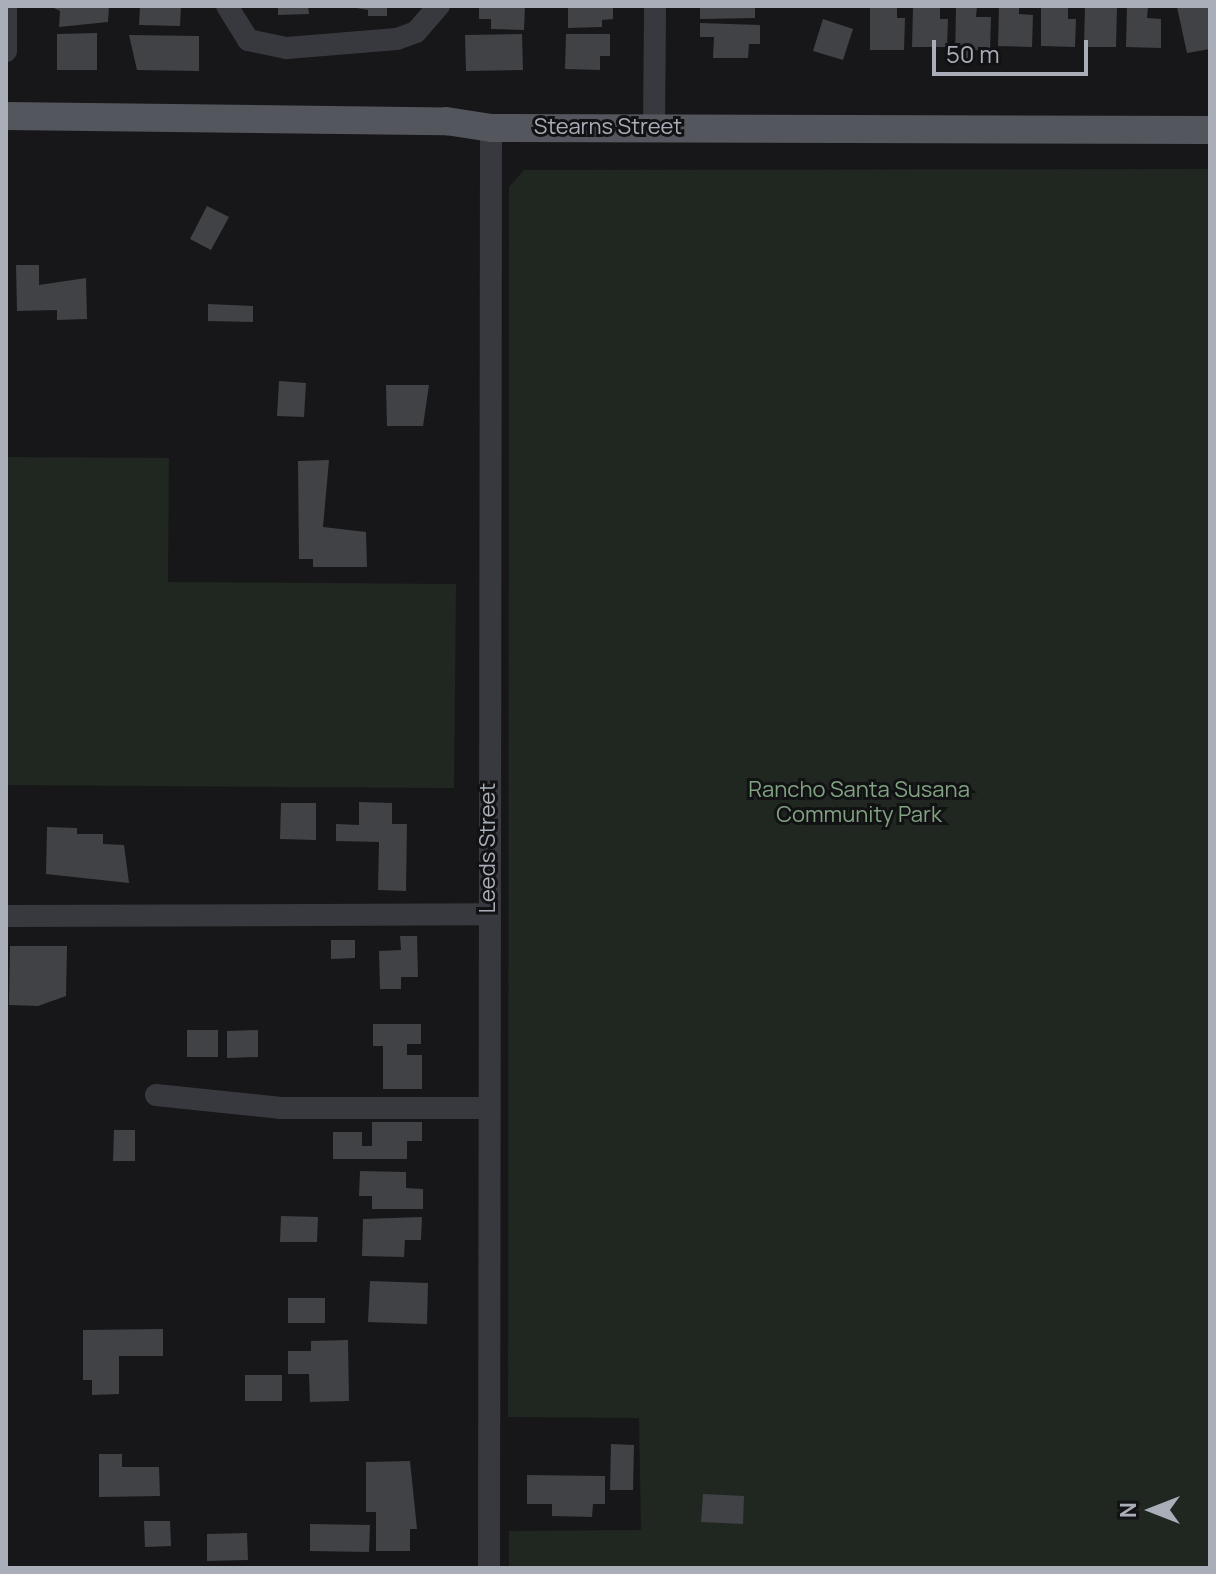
<!DOCTYPE html>
<html>
<head>
<meta charset="utf-8">
<style>
  body { margin:0 }
  #map { position:relative; width:1216px; height:1574px; overflow:hidden; background:#171719; font-family:Manrope,sans-serif }
  div>[style] { position:absolute }
  .green>* { inset:0; background:#1f2720 }
  .building>* { inset:0; background:#414246 }
  .minor>* { height:22px; margin:-11px; padding:0 11px; transform-origin:11px; border-radius:11px; background:#38393e }
  .major>* { height:28px; margin:-14px; padding:0 14px; transform-origin:14px; border-radius:14px; background:#54565d }
  span { translate:-50% -50%; white-space:nowrap; text-align:center; line-height:1.15; -webkit-text-stroke:6px #121214; paint-order:stroke }
  .street-label { font-size:22px; color:#a9aeb9 }
  .park-label { font-size:22px; color:#80a382 }
  .frame { position:absolute; inset:0; border:8px solid #a9aeb9; pointer-events:none }
  .north { position:absolute; left:1112px; top:1470px; width:80px; height:80px; -webkit-text-stroke:6px #121214; paint-order:stroke; rotate:270deg; font-size:22px; font-weight:700; line-height:32px; text-align:center; color:#a9aeb9 }
  .north::after { content:''; display:block; margin:auto; width:28px; height:36px; background:#a9aeb9; clip-path:polygon(50% 0,100% 100%,50% 72%,0 100%) }
  .scale { position:absolute; left:932px; top:40px; width:156px; height:36px; box-sizing:border-box; border:4px solid #a9aeb9; border-top:0; padding-left:10px; font-size:24px; line-height:28px; white-space:nowrap; color:#a9aeb9; -webkit-text-stroke:6px #121214; paint-order:stroke }
</style>
</head>
<body>
<div id="map">
  <div class="green">
    <i style="clip-path:polygon(1210px 169px,1210px 1568px,509px 1568px,509px 1531px,641px 1530px,639px 1418px,508px 1417px,509px 187px,524px 170px)"></i>
    <i style="clip-path:polygon(6px 457px,169px 458px,168px 582px,456px 584px,454px 788px,6px 785px)"></i>
  </div>
  <div class="building">
    <i style="clip-path:polygon(50px 6px,109px 6px,108px 22px,59px 27px,60px 11px)"></i>
    <i style="clip-path:polygon(140px 6px,181px 6px,180px 26px,139px 25px)"></i>
    <i style="clip-path:polygon(278px 6px,308px 6px,309px 14px,278px 15px)"></i>
    <i style="clip-path:polygon(344px 6px,387px 6px,387px 16px,368px 16px,368px 10px)"></i>
    <i style="clip-path:polygon(479px 6px,525px 6px,524px 30px,491px 29px,491px 19px,479px 19px)"></i>
    <i style="clip-path:polygon(568px 6px,613px 6px,613px 19px,602px 20px,602px 27px,568px 28px)"></i>
    <i style="clip-path:polygon(700px 6px,755px 6px,755px 18px,700px 19px)"></i>
    <i style="clip-path:polygon(870px 6px,897px 6px,897px 18px,905px 18px,904px 50px,870px 50px)"></i>
    <i style="clip-path:polygon(913px 6px,940px 6px,940px 19px,948px 19px,947px 47px,912px 47px)"></i>
    <i style="clip-path:polygon(956px 6px,977px 6px,976px 17px,991px 17px,990px 51px,972px 50px,972px 63px,955px 63px)"></i>
    <i style="clip-path:polygon(999px 6px,1019px 6px,1019px 14px,1033px 15px,1032px 47px,998px 46px)"></i>
    <i style="clip-path:polygon(1041px 6px,1068px 6px,1068px 19px,1076px 19px,1075px 47px,1041px 46px)"></i>
    <i style="clip-path:polygon(1085px 6px,1117px 7px,1116px 47px,1084px 47px)"></i>
    <i style="clip-path:polygon(1127px 6px,1148px 6px,1147px 18px,1161px 19px,1161px 48px,1126px 47px)"></i>
    <i style="clip-path:polygon(1210px 6px,1210px 49px,1187px 53px,1177px 7px)"></i>
    <i style="clip-path:polygon(823px 19px,853px 29px,843px 60px,813px 51px)"></i>
    <i style="clip-path:polygon(700px 23px,760px 25px,760px 44px,749px 44px,748px 58px,713px 58px,714px 37px,700px 37px)"></i>
    <i style="clip-path:polygon(97px 33px,97px 70px,57px 70px,57px 34px)"></i>
    <i style="clip-path:polygon(522px 34px,523px 70px,466px 71px,465px 35px)"></i>
    <i style="clip-path:polygon(566px 34px,610px 34px,610px 56px,600px 56px,600px 70px,565px 69px)"></i>
    <i style="clip-path:polygon(129px 35px,199px 36px,199px 71px,137px 70px)"></i>
    <i style="clip-path:polygon(207px 206px,229px 217px,211px 250px,190px 239px)"></i>
    <i style="clip-path:polygon(16px 265px,39px 265px,39px 285px,86px 278px,87px 319px,57px 320px,57px 310px,17px 311px)"></i>
    <i style="clip-path:polygon(208px 304px,253px 306px,253px 322px,208px 321px)"></i>
    <i style="clip-path:polygon(279px 381px,306px 383px,304px 417px,277px 416px)"></i>
    <i style="clip-path:polygon(386px 385px,429px 385px,423px 426px,387px 426px)"></i>
    <i style="clip-path:polygon(329px 460px,323px 527px,366px 532px,367px 567px,313px 567px,313px 559px,299px 559px,298px 461px)"></i>
    <i style="clip-path:polygon(359px 802px,392px 803px,392px 824px,407px 824px,406px 891px,378px 890px,379px 842px,336px 841px,336px 824px,359px 825px)"></i>
    <i style="clip-path:polygon(281px 803px,316px 803px,316px 840px,280px 839px)"></i>
    <i style="clip-path:polygon(47px 827px,77px 828px,77px 834px,103px 834px,103px 844px,124px 845px,129px 883px,46px 874px)"></i>
    <i style="clip-path:polygon(400px 936px,417px 936px,418px 977px,401px 977px,401px 989px,380px 989px,379px 951px,401px 950px)"></i>
    <i style="clip-path:polygon(331px 940px,355px 940px,355px 958px,331px 959px)"></i>
    <i style="clip-path:polygon(10px 946px,67px 946px,66px 996px,38px 1006px,9px 1005px)"></i>
    <i style="clip-path:polygon(373px 1024px,421px 1024px,421px 1044px,407px 1044px,407px 1055px,422px 1055px,422px 1089px,383px 1089px,383px 1046px,373px 1046px)"></i>
    <i style="clip-path:polygon(187px 1030px,218px 1030px,218px 1057px,187px 1057px)"></i>
    <i style="clip-path:polygon(258px 1030px,258px 1057px,227px 1058px,227px 1031px)"></i>
    <i style="clip-path:polygon(372px 1122px,422px 1122px,422px 1141px,407px 1141px,407px 1159px,333px 1159px,333px 1132px,362px 1132px,362px 1146px,372px 1146px)"></i>
    <i style="clip-path:polygon(114px 1130px,135px 1130px,135px 1161px,113px 1161px)"></i>
    <i style="clip-path:polygon(360px 1171px,406px 1172px,406px 1188px,423px 1189px,423px 1209px,372px 1209px,372px 1196px,359px 1196px)"></i>
    <i style="clip-path:polygon(281px 1216px,318px 1217px,317px 1242px,280px 1242px)"></i>
    <i style="clip-path:polygon(422px 1217px,421px 1240px,405px 1240px,404px 1257px,362px 1256px,363px 1219px)"></i>
    <i style="clip-path:polygon(370px 1281px,428px 1283px,427px 1324px,368px 1322px)"></i>
    <i style="clip-path:polygon(288px 1298px,325px 1298px,325px 1323px,288px 1323px)"></i>
    <i style="clip-path:polygon(163px 1329px,163px 1356px,119px 1356px,119px 1394px,92px 1395px,92px 1380px,83px 1380px,83px 1330px)"></i>
    <i style="clip-path:polygon(348px 1340px,349px 1401px,310px 1402px,309px 1374px,288px 1374px,288px 1351px,311px 1351px,311px 1341px)"></i>
    <i style="clip-path:polygon(245px 1375px,282px 1375px,282px 1401px,245px 1401px)"></i>
    <i style="clip-path:polygon(611px 1444px,634px 1445px,633px 1490px,610px 1490px)"></i>
    <i style="clip-path:polygon(99px 1454px,122px 1454px,122px 1467px,159px 1467px,160px 1496px,99px 1497px)"></i>
    <i style="clip-path:polygon(410px 1461px,417px 1529px,410px 1529px,410px 1551px,376px 1551px,376px 1512px,366px 1512px,366px 1462px)"></i>
    <i style="clip-path:polygon(527px 1475px,605px 1476px,605px 1504px,593px 1504px,592px 1517px,552px 1516px,552px 1504px,527px 1504px)"></i>
    <i style="clip-path:polygon(703px 1494px,744px 1496px,743px 1524px,701px 1522px)"></i>
    <i style="clip-path:polygon(144px 1521px,170px 1521px,171px 1546px,145px 1547px)"></i>
    <i style="clip-path:polygon(310px 1524px,370px 1525px,369px 1552px,310px 1551px)"></i>
    <i style="clip-path:polygon(247px 1533px,248px 1560px,207px 1561px,207px 1534px)"></i>
  </div>
  <div class="minor">
    <i style="left:227px;top:6px;width:40px;rotate:58deg"></i>
    <i style="left:248px;top:40px;width:40px;rotate:12deg"></i>
    <i style="left:287px;top:48px;width:110px;rotate:-4.7deg"></i>
    <i style="left:397px;top:39px;width:20px;rotate:-20deg"></i>
    <i style="left:416px;top:32px;width:35px;rotate:-49deg"></i>
    <i style="left:6px;top:51px;width:45px;rotate:-90deg"></i>
    <i style="left:654px;top:127px;width:121px;rotate:-89.5deg"></i>
    <i style="left:6px;top:916px;width:482px;rotate:-0.2deg"></i>
    <i style="left:156px;top:1095px;width:126px;rotate:5.9deg"></i>
    <i style="left:281px;top:1108px;width:206px"></i>
    <i style="left:489px;top:1568px;width:1440px;rotate:-89.92deg"></i>
  </div>
  <div class="major">
    <i style="left:6px;top:116px;width:440px;rotate:0.7deg"></i>
    <i style="left:446px;top:121px;width:46px;rotate:8.8deg"></i>
    <i style="left:491px;top:128px;width:719px;rotate:0.16deg"></i>
  </div>
  <div class="street-label">
    <span style="left:608px;top:127px">Stearns Street</span>
    <span style="left:488px;top:848px;rotate:-90deg">Leeds Street</span>
  </div>
  <div class="park-label">
    <span style="left:859px;top:802px">Rancho Santa Susana<br>Community Park</span>
  </div>
  <div class="frame"></div>
  <div class="north">N</div>
  <div class="scale">50 m</div>
</div>
</body>
</html>
